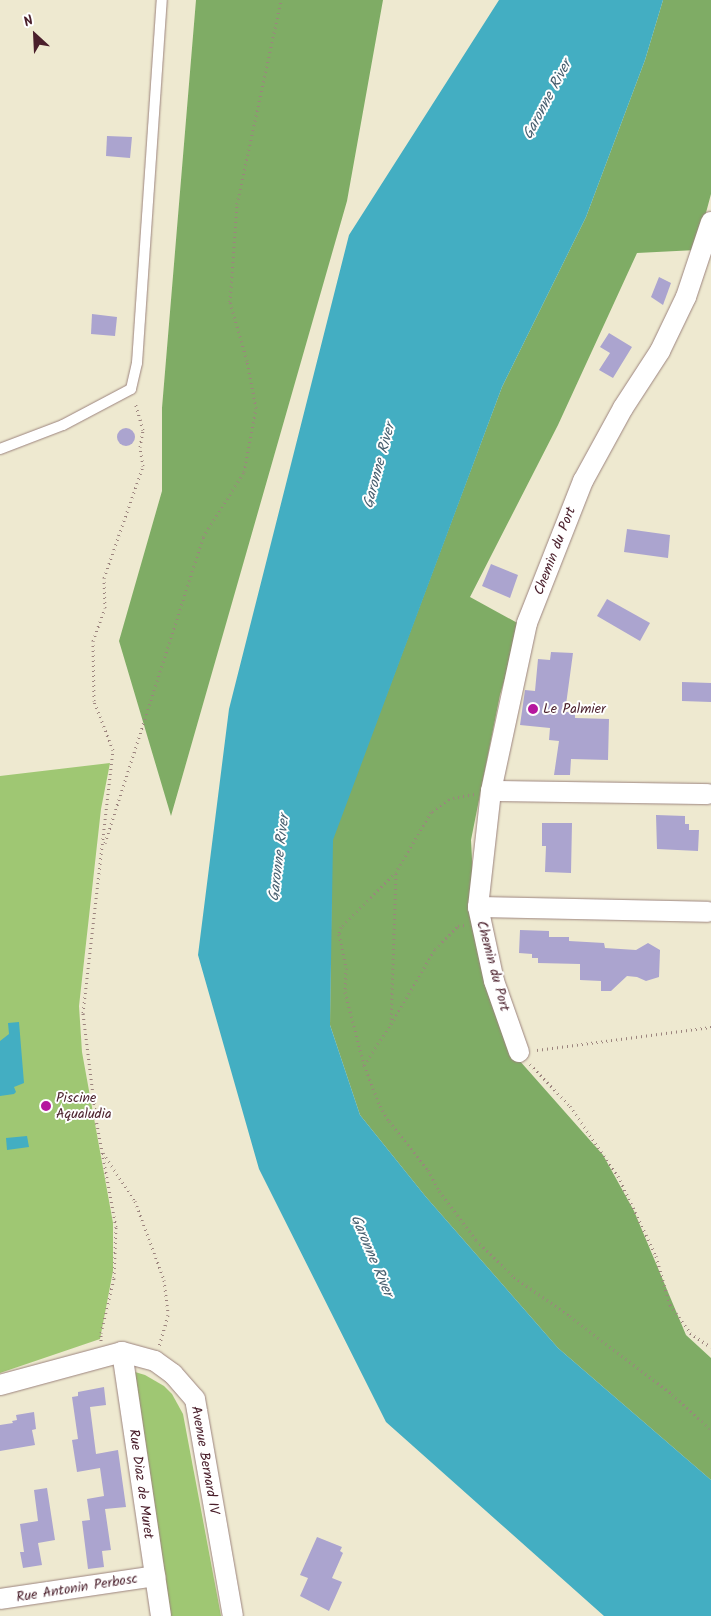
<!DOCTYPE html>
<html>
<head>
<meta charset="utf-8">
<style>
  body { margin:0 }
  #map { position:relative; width:711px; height:1616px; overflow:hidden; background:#eee9d0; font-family:Kalam,sans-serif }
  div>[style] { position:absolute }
  .green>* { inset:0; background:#9fc773 }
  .forest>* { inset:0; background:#7fac65 }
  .water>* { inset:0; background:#43aec2 }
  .building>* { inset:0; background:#aba4cf }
  .round { border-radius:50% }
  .path>* { height:3px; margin-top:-1.5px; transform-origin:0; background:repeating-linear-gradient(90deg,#9c847e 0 1px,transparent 0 5px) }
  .roads { filter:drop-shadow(0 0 1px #9c847e) drop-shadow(0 0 1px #9c847e) }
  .service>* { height:10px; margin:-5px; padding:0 5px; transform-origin:5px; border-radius:5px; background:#fff }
  .minor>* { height:20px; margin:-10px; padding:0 10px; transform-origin:10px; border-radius:10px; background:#fff }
  .dots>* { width:14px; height:14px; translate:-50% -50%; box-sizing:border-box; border:2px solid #fff; border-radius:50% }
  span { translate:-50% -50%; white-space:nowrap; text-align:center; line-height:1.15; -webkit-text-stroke:4px #fff; paint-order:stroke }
  .street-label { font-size:14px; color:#4a1f2b }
  .poi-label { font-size:14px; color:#4a1f2b }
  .left { translate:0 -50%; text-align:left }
  .water-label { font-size:15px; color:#475f6f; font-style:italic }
  .north { position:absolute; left:10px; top:10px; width:50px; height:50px; -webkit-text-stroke:4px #fff; paint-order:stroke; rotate:335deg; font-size:14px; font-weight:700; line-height:20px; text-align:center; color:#4a1f2b }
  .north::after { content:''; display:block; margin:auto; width:18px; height:22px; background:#4a1f2b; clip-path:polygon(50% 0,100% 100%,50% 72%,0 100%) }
</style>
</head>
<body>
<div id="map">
  <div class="green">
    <i style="clip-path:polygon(110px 763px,101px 809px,79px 1006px,82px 1052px,113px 1223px,113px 1271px,100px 1339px,0 1373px,0 776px)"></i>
    <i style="clip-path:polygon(135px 1372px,145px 1375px,164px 1386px,172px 1394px,183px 1414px,221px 1616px,171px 1616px)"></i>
  </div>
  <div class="forest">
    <i style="clip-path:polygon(196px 0,383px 0,347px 201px,171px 816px,119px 641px,162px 491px,162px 408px)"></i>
    <i style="clip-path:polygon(663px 0,711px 0,711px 194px,696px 250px,637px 253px,558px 425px,470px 597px,521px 625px,500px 695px,471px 840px,476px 935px,511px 1051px,603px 1155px,634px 1211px,686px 1335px,711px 1358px,711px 1480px,558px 1348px,426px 1197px,360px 1115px,330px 1025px,332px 840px,502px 387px,586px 217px,645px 60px)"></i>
  </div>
  <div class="water">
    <i style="clip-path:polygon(499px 0,663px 0,645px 60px,586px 217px,502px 387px,333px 840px,330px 1025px,360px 1115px,426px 1197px,558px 1348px,711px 1480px,711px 1616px,604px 1616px,386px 1422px,259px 1169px,198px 955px,229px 709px,349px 235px)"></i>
    <i style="clip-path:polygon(19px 1022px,24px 1083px,14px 1087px,16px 1092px,14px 1094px,0 1096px,0 1041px,9px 1034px,8px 1023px)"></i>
    <i style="clip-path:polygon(27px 1136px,29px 1147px,7px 1150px,6px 1138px)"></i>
  </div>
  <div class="building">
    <i style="clip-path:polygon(107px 136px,132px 137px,130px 158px,106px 156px)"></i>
    <i style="clip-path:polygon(659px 277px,671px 283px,663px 305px,651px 297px)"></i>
    <i style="clip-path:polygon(92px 314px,117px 317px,115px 336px,91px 334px)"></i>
    <i style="clip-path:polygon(609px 333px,632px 347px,613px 378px,599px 370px,610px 353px,600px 347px)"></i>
    <i class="round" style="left:117px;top:428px;width:18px;height:18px"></i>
    <i style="clip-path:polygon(627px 529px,670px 535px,668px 558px,624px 552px)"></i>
    <i style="clip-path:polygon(491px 564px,518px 575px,510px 598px,482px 586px)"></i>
    <i style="clip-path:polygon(607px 599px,650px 623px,640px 641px,597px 616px)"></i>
    <i style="clip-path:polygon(551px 652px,573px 653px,565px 712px,575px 712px,575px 718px,609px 719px,608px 760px,571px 759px,570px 775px,554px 775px,559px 741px,549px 740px,550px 728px,520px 725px,525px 690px,535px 691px,538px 659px,550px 660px)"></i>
    <i style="clip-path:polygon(682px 682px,711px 683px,711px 702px,682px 701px)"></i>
    <i style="clip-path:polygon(656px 815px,685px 816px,685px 824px,689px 824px,689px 830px,699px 830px,698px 851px,657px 849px)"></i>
    <i style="clip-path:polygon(542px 823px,572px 823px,571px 873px,545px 872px,546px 846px,542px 846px)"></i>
    <i style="clip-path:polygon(520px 930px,549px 931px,549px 937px,569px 937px,569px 941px,604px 943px,605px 948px,636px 950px,648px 943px,660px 950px,659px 977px,646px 981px,637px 977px,627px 976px,611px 991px,601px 991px,601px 981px,580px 980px,580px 964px,538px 963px,538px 958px,532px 958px,532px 954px,519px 953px)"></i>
    <i style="clip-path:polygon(104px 1387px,106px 1405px,90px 1407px,96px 1454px,118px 1450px,126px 1507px,105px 1509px,111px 1550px,102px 1551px,104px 1567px,88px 1569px,82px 1521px,90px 1520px,87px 1499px,104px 1496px,100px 1468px,77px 1472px,72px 1440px,78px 1439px,72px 1397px,78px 1396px,78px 1392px)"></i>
    <i style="clip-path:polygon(34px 1412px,36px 1429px,32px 1430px,35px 1445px,0 1451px,0 1425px,13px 1423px,12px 1421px,17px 1420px,16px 1415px)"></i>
    <i style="clip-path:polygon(47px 1488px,55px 1540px,38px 1543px,42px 1565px,23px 1568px,20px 1552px,24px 1552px,20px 1524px,38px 1521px,34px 1490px)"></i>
    <i style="clip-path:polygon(317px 1537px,342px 1547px,340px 1551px,343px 1553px,332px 1578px,342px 1582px,329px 1611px,300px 1596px,308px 1578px,300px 1575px)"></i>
  </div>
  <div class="path">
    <i style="left:474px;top:794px;width:25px;rotate:169deg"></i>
    <i style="left:449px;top:799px;width:22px;rotate:144deg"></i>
    <i style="left:431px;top:812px;width:69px;rotate:120.3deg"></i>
    <i style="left:396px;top:872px;width:78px;rotate:135deg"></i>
    <i style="left:341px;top:927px;width:7px;rotate:106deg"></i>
    <i style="left:339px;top:934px;width:35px;rotate:78deg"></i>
    <i style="left:346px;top:968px;width:24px;rotate:92deg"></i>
    <i style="left:345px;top:992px;width:75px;rotate:75.4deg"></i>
    <i style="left:364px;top:1065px;width:44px;rotate:68.7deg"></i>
    <i style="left:380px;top:1106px;width:17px;rotate:59deg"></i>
    <i style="left:389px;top:1121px;width:63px;rotate:51.5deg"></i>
    <i style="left:428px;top:1170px;width:24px;rotate:62deg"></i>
    <i style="left:439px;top:1191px;width:61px;rotate:52.9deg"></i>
    <i style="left:476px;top:1240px;width:53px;rotate:44.2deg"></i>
    <i style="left:514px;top:1277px;width:68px;rotate:34.9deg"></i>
    <i style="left:570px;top:1316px;width:128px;rotate:37.4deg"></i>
    <i style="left:672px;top:1394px;width:53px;rotate:42.7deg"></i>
    <i style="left:105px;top:843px;width:321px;rotate:-72.2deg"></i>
    <i style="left:203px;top:537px;width:77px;rotate:-57.8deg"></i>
    <i style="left:244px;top:472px;width:65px;rotate:-79.4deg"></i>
    <i style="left:256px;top:408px;width:48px;rotate:-100.8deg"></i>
    <i style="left:247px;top:361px;width:61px;rotate:-106.1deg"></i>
    <i style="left:230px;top:302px;width:98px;rotate:-85.9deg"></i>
    <i style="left:237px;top:204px;width:209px;rotate:-77.8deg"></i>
    <i style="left:391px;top:1024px;width:151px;rotate:-88.1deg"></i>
    <i style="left:537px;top:1050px;width:176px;rotate:-7.5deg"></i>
    <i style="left:530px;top:1064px;width:58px;rotate:46.4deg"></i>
    <i style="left:570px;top:1106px;width:85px;rotate:55.6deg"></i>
    <i style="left:618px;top:1176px;width:89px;rotate:64.6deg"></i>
    <i style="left:656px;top:1256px;width:51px;rotate:74.1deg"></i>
    <i style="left:670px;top:1305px;width:34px;rotate:54deg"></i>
    <i style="left:690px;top:1333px;width:25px;rotate:34deg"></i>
    <i style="left:364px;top:1065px;width:49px;rotate:-56.6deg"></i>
    <i style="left:391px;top:1024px;width:87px;rotate:-59.6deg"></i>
    <i style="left:435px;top:949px;width:33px;rotate:-45deg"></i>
    <i style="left:458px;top:926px;width:6px;rotate:-9deg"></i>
    <i style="left:103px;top:1153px;width:58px;rotate:56.3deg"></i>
    <i style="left:135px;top:1201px;width:84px;rotate:69.8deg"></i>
    <i style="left:164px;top:1280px;width:35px;rotate:83deg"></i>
    <i style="left:168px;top:1315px;width:32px;rotate:106deg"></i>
    <i style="left:101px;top:1341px;width:8px;rotate:-90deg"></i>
    <i style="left:101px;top:1333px;width:57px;rotate:-76.7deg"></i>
    <i style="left:114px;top:1278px;width:51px;rotate:-87.8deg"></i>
    <i style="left:116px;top:1227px;width:110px;rotate:-100.5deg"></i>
    <i style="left:96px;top:1119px;width:107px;rotate:-97deg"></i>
    <i style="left:83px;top:1013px;width:265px;rotate:-83.5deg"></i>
    <i style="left:113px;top:750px;width:53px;rotate:-111.2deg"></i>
    <i style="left:94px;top:701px;width:60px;rotate:-91deg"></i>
    <i style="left:93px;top:641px;width:35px;rotate:-70deg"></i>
    <i style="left:105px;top:608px;width:30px;rotate:-92deg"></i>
    <i style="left:104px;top:578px;width:119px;rotate:-70.8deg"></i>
    <i style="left:143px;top:466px;width:19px;rotate:-99deg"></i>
    <i style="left:140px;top:447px;width:17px;rotate:-80deg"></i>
    <i style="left:143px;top:430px;width:29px;rotate:-106deg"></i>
  </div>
  <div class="roads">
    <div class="service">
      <i style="left:0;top:449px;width:67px;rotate:-20.9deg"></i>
      <i style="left:63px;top:425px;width:77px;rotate:-27.9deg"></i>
      <i style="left:131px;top:389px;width:27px;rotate:-77deg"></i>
      <i style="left:137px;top:363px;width:364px;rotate:-86.1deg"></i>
    </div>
    <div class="minor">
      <i style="left:491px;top:791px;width:217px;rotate:0.8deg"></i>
      <i style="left:478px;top:907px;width:230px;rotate:1.2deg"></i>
      <i style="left:519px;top:1052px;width:75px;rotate:-109.4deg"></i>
      <i style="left:494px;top:981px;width:76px;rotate:-102.2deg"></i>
      <i style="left:478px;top:907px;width:117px;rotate:-83.6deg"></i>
      <i style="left:491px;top:791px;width:172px;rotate:-77.9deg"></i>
      <i style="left:527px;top:623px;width:153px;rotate:-68.5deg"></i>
      <i style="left:583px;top:481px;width:83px;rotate:-61.3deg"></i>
      <i style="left:623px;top:408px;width:68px;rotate:-57deg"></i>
      <i style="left:660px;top:351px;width:60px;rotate:-64.3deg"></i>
      <i style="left:686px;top:297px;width:79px;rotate:-71.6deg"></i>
      <i style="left:122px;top:1352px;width:267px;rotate:81.6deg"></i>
      <i style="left:0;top:1385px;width:126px;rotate:-15.1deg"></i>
      <i style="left:122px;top:1352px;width:34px;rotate:15deg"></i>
      <i style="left:155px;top:1361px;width:22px;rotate:36deg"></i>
      <i style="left:173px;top:1374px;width:33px;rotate:49deg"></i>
      <i style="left:195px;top:1399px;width:220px;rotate:80.1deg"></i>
      <i style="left:0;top:1599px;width:157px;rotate:-8.4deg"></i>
    </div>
  </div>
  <div class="dots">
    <i style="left:533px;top:709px;background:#b5179e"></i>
    <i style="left:46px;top:1106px;background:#b5179e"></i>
  </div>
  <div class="street-label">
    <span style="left:555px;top:551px;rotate:-69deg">Chemin du Port</span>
    <span style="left:493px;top:966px;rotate:75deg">Chemin du Port</span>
    <span style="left:205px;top:1460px;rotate:80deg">Avenue Bernard IV</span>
    <span style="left:141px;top:1484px;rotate:82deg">Rue Diaz de Muret</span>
    <span style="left:77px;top:1588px;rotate:-9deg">Rue Antonin Perbosc</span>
  </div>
  <div class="poi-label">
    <span class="left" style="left:543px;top:709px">Le Palmier</span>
    <span class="left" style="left:56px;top:1106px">Piscine<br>Aqualudia</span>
  </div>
  <div class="water-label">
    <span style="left:548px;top:100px;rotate:-62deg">Garonne River</span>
    <span style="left:380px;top:466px;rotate:-75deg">Garonne River</span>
    <span style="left:280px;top:858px;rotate:-83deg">Garonne River</span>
    <span style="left:371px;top:1256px;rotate:67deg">Garonne River</span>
  </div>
  <div class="north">N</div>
</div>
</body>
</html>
